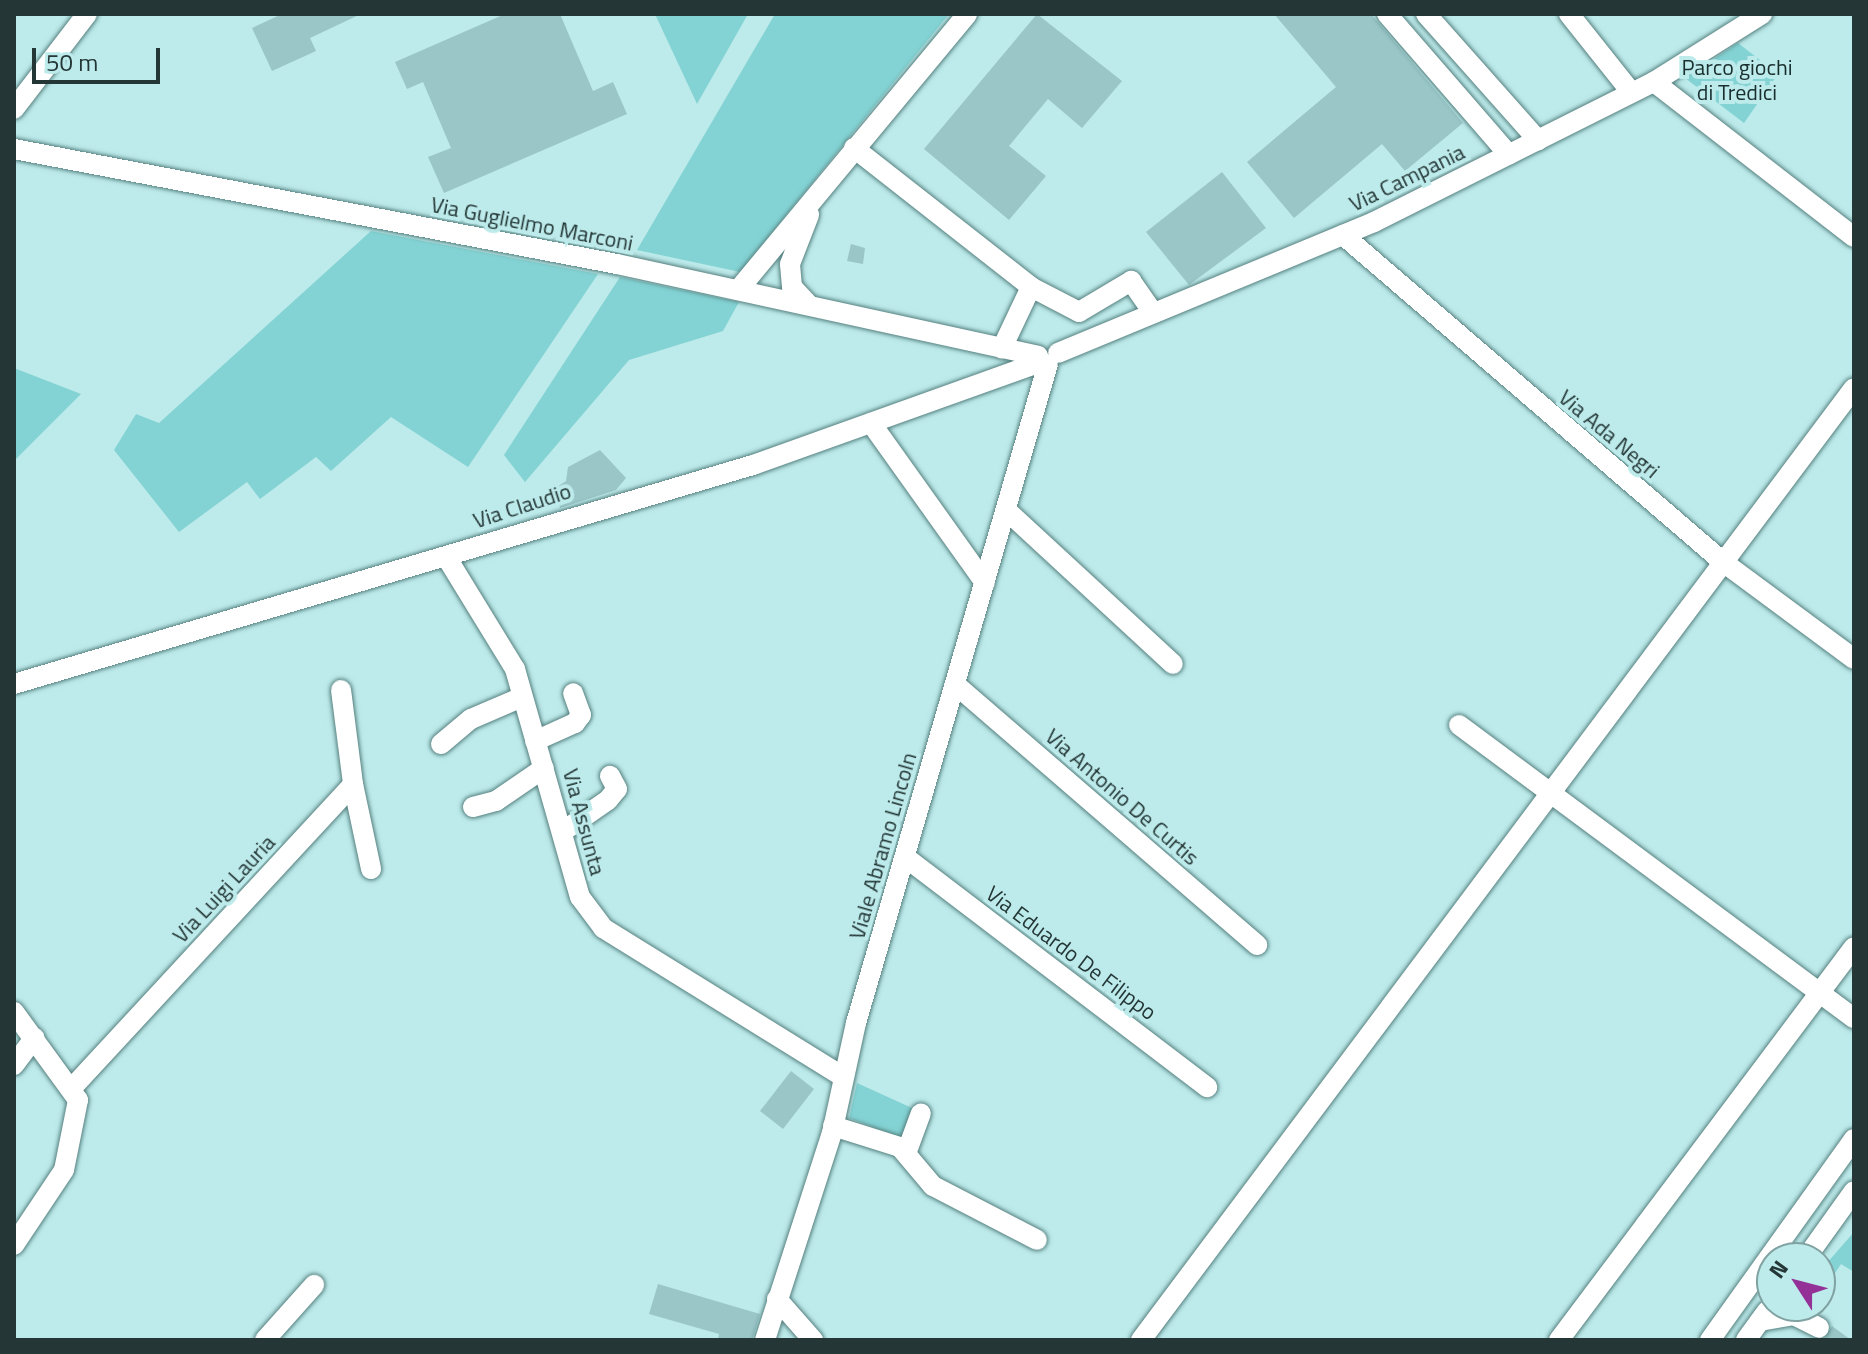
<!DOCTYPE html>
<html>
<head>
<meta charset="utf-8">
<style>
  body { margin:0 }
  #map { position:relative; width:1868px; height:1354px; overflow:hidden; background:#bdeaea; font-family:"Titillium Web",sans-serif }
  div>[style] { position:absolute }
  .green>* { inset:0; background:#84d3d4 }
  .building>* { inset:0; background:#9ac6c7 }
  .roads { filter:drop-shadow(0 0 2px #568080) drop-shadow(0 0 2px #568080) }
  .minor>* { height:20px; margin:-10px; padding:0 10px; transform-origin:10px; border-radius:10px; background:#fff }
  span { translate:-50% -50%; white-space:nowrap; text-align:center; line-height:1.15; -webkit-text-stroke:8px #bdeaea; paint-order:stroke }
  .park-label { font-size:22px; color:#1a2e2e }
  .street-label { font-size:22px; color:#243636 }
  .frame { position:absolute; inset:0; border:16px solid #243636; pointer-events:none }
  .north { position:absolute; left:1756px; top:1242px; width:80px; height:80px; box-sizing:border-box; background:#bdeaea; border:2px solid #80a2a2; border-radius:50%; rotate:306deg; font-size:22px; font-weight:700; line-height:32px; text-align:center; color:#243636 }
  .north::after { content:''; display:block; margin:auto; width:28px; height:36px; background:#943197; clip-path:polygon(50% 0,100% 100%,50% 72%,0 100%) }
  .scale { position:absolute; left:32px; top:48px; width:128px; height:36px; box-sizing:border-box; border:4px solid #243636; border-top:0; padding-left:10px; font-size:24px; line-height:28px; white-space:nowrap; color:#243636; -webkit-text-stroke:6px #bdeaea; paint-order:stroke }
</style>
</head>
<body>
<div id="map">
  <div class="green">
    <i style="clip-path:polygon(655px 14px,748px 14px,697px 104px)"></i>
    <i style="clip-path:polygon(775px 14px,949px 14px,740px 272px,637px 250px)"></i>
    <i style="clip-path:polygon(1738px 43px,1778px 74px,1744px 123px,1685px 78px)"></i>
    <i style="clip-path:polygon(371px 231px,598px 274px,468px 467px,391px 417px,331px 471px,316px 457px,260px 499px,247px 482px,179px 532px,114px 450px,136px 414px,159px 423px)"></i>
    <i style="clip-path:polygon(620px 277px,739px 302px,723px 331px,629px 360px,525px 482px,504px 455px)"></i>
    <i style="clip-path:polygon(14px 368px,81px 394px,14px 461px)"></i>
    <i style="clip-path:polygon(857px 1083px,912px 1108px,901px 1138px,849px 1118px)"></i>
    <i style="clip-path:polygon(1854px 1232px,1854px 1272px,1841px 1264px,1820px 1296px,1820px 1271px)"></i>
  </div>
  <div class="building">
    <i style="clip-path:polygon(282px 14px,361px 14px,310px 38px,316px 51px,272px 71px,252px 28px)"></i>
    <i style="clip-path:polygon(505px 14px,560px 14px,593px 91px,613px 82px,627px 114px,444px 193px,428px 157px,451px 148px,423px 82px,407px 89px,395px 62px)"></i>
    <i style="clip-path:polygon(1037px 14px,1122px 81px,1082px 128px,1048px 99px,1009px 146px,1046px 176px,1009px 220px,924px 149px)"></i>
    <i style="clip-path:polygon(1274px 14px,1371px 14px,1463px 123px,1405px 171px,1382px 144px,1294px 218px,1247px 162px,1336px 87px)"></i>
    <i style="clip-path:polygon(1222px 172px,1266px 228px,1189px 285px,1146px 232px)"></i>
    <i style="clip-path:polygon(851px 244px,865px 248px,863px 264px,847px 261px)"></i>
    <i style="clip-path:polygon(600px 450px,626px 478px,616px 490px,560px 508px,554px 489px,566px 481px,568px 467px)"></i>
    <i style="clip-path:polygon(791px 1071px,814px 1089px,783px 1129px,760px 1111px)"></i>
    <i style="clip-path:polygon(658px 1284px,760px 1314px,752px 1340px,718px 1340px,719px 1334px,649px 1314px)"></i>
    <i style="clip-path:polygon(1832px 1326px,1851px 1340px,1823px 1340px)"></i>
  </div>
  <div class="roads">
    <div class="minor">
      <i style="left:1387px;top:14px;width:186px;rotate:49.1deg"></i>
      <i style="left:1426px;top:14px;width:169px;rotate:48.4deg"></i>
      <i style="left:1569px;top:14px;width:100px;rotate:51.5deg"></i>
      <i style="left:1654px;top:82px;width:253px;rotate:37.8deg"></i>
      <i style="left:14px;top:109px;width:120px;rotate:-52.5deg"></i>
      <i style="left:854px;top:148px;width:225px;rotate:38.1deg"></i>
      <i style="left:1031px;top:287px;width:68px;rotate:115.4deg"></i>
      <i style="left:14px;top:149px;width:614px;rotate:10.8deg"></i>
      <i style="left:617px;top:264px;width:431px;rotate:12.3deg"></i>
      <i style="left:1343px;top:235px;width:501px;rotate:40.71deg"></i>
      <i style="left:1723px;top:562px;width:163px;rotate:36.5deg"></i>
      <i style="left:1031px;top:287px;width:54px;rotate:27.5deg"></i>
      <i style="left:1079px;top:312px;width:61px;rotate:-30.8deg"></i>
      <i style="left:1131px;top:281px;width:39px;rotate:55deg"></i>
      <i style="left:739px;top:289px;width:357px;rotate:-50.3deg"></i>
      <i style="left:809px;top:305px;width:25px;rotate:-133deg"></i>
      <i style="left:792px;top:287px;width:23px;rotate:-95deg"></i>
      <i style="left:790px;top:264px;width:53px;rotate:-68.8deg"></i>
      <i style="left:1058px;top:353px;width:342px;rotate:-22.5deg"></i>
      <i style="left:1374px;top:222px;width:313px;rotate:-26.6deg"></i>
      <i style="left:1654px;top:82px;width:128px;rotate:-32.2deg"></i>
      <i style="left:871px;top:423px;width:196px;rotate:54.5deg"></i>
      <i style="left:1006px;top:510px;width:227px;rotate:42.7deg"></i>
      <i style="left:447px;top:558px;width:130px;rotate:58.5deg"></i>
      <i style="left:515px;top:669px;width:237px;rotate:74.1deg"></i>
      <i style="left:580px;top:897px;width:39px;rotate:53deg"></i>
      <i style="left:603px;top:928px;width:281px;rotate:31.8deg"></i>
      <i style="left:14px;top:684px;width:771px;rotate:-16.51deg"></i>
      <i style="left:753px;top:465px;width:306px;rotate:-19.7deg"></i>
      <i style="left:956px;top:685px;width:398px;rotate:40.8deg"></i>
      <i style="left:341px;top:690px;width:95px;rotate:82.7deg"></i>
      <i style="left:1459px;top:725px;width:492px;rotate:36.6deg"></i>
      <i style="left:535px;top:741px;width:44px;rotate:-24.2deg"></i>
      <i style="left:575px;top:723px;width:10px;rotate:-53deg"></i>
      <i style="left:581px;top:715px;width:23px;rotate:-110deg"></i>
      <i style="left:441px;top:744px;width:39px;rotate:-40deg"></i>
      <i style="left:471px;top:719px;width:56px;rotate:-23.3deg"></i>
      <i style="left:473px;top:807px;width:24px;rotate:-15deg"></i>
      <i style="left:496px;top:801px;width:58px;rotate:-34.5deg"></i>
      <i style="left:562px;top:832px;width:56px;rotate:-34.8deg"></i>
      <i style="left:608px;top:800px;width:14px;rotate:-51deg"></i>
      <i style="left:617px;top:789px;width:15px;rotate:-118deg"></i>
      <i style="left:905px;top:857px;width:380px;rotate:37.3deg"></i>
      <i style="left:14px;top:1012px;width:109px;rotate:54deg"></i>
      <i style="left:78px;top:1100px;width:71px;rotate:101.3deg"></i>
      <i style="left:64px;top:1170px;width:90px;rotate:123.7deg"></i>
      <i style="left:14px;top:1065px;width:34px;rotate:-53deg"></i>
      <i style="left:71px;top:1089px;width:415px;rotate:-47.2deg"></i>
      <i style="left:353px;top:784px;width:87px;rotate:78deg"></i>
      <i style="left:833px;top:1126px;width:70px;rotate:17.4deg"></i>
      <i style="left:900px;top:1147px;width:51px;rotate:49.8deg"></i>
      <i style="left:933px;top:1186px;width:117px;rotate:27.4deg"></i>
      <i style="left:907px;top:1151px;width:40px;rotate:-69.8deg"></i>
      <i style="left:1806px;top:1258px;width:82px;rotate:-54.4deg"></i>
      <i style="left:777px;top:1299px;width:55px;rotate:48.7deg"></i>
      <i style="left:1760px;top:1321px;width:35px;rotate:-10deg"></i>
      <i style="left:1794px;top:1315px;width:28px;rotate:27deg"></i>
      <i style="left:265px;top:1340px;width:74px;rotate:-48.3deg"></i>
      <i style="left:765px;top:1340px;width:218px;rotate:-72.1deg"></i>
      <i style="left:832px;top:1133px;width:113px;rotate:-77.7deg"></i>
      <i style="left:856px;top:1023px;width:686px;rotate:-73.76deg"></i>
      <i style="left:1141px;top:1340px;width:1189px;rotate:-53.17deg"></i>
      <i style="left:1559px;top:1340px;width:491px;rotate:-53.1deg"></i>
      <i style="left:1710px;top:1340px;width:247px;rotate:-54.4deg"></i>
      <i style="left:1746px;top:1340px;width:36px;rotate:-54deg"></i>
    </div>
  </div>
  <div class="park-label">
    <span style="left:1737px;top:80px">Parco giochi<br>di Tredici</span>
  </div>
  <div class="street-label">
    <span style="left:1407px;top:178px;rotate:-26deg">Via Campania</span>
    <span style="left:532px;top:224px;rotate:11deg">Via Guglielmo Marconi</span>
    <span style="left:1609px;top:434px;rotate:40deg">Via Ada Negri</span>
    <span style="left:522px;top:506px;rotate:-18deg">Via Claudio</span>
    <span style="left:1122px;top:797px;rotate:41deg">Via Antonio De Curtis</span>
    <span style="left:584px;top:822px;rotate:75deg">Via Assunta</span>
    <span style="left:883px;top:846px;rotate:-74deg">Viale Abramo Lincoln</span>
    <span style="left:224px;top:889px;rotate:-47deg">Via Luigi Lauria</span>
    <span style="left:1071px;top:953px;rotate:37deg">Via Eduardo De Filippo</span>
  </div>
  <div class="frame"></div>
  <div class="north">N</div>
  <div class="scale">50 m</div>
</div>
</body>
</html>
